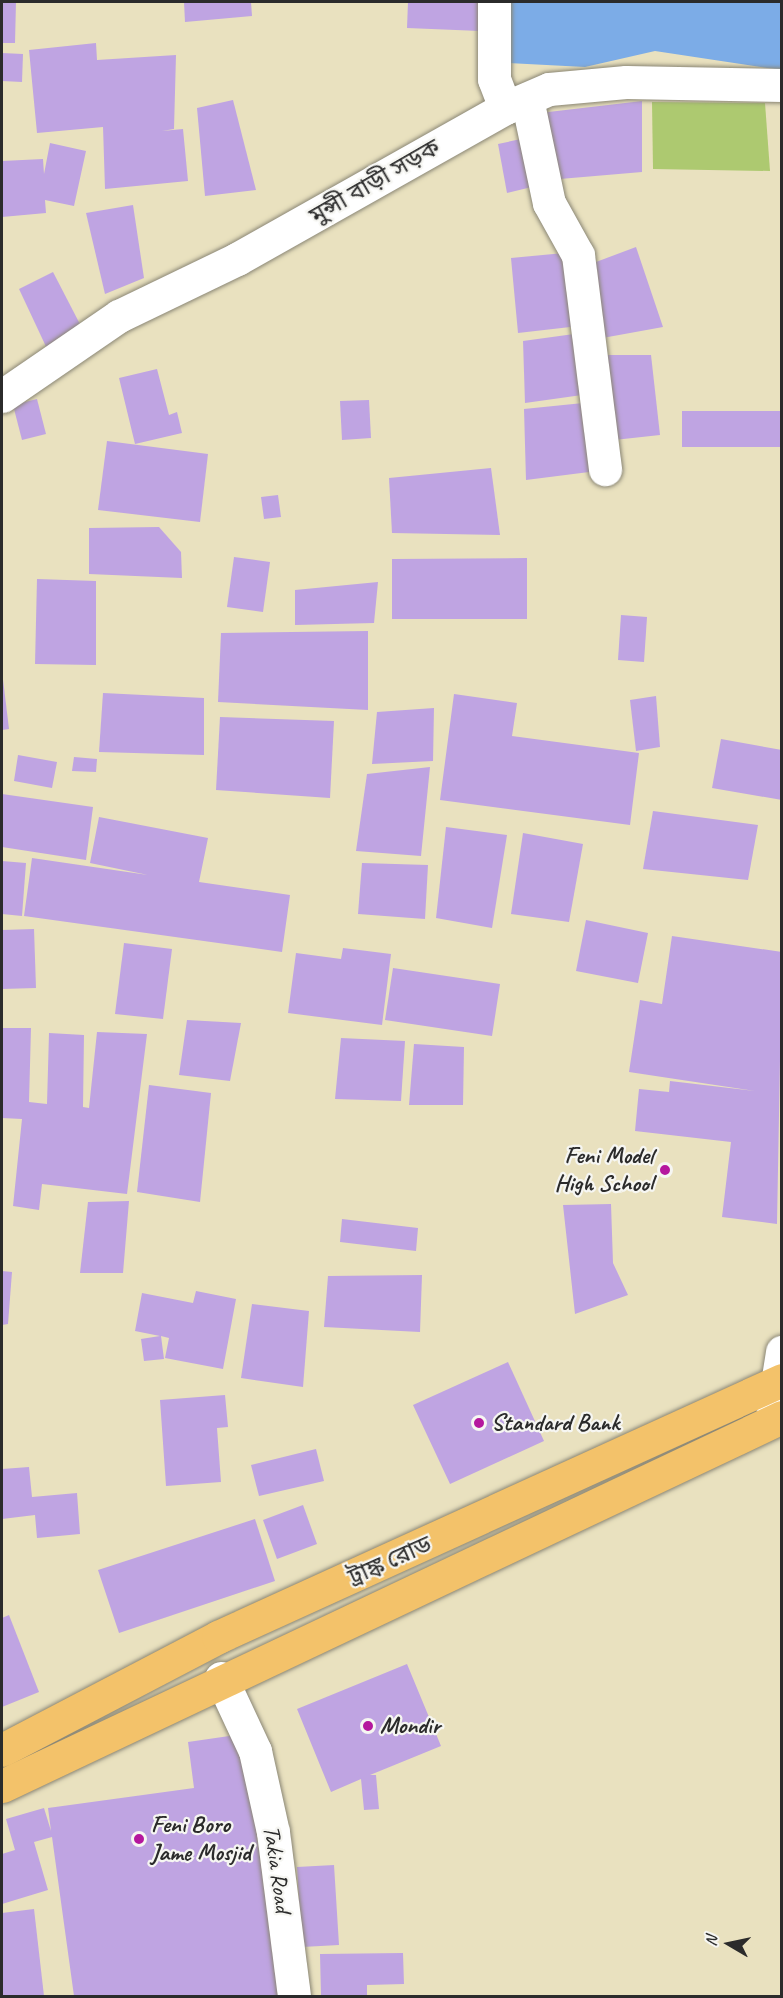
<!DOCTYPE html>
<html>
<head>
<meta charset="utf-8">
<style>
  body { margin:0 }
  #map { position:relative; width:783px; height:1998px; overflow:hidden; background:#e9e1bf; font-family:Caveat,"Noto Sans Bengali",sans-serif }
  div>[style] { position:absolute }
  .green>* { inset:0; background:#adc970 }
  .water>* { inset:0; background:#7cace7 }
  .building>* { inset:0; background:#bfa4e2 }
  .roads { filter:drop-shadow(0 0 2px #8a8675) drop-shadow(0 0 2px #8a8675) }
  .minor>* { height:33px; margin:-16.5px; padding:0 16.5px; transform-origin:16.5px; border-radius:16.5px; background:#fff }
  .major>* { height:33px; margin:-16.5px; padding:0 16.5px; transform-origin:16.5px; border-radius:16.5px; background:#f3c26a }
  .dots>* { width:16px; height:16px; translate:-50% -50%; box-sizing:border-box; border:3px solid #f6f6f2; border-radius:50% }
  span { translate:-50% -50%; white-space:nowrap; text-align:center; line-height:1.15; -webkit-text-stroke:4.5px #f6f6f2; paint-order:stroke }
  .street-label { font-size:24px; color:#2b2b2b }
  .poi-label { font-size:24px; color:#2b2b2b; font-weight:700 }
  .right { translate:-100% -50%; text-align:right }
  .left { translate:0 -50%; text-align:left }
  .frame { position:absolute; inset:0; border:3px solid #2b2b2b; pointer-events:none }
  .north { position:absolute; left:699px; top:1914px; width:60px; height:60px; -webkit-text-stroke:4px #f6f6f2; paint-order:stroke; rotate:279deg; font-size:16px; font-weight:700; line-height:24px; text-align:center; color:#2b2b2b }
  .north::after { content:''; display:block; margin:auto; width:21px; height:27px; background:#2b2b2b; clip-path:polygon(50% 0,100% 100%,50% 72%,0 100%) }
</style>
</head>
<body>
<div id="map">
  <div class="green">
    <i style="clip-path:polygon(652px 102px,765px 103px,770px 171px,653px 169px)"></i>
  </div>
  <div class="water">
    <i style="clip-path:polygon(509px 2px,781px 2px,781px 70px,655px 51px,585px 67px,506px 63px)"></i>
  </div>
  <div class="building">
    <i style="clip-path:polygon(2px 2px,16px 2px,15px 43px,2px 43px)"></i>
    <i style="clip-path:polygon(184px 2px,251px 2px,252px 16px,185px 22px)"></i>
    <i style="clip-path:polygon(408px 2px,481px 2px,480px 31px,407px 28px)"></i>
    <i style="clip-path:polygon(96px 43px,97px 60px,176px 55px,174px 129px,162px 131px,183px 129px,188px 181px,105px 189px,103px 127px,37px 133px,29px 50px)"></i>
    <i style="clip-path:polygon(2px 53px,23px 54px,22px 82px,2px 81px)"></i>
    <i style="clip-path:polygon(233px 100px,256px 190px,205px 196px,197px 108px)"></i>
    <i style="clip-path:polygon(642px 101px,642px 172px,548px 180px,540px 113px)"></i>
    <i style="clip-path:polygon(530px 137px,540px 185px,507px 193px,498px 144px)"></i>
    <i style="clip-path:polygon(50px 143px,86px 151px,74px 206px,45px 200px,46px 213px,2px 217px,2px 161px,43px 159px,44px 174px)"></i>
    <i style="clip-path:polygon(133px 205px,144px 278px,105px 294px,86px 213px)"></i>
    <i style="clip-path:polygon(636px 247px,663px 327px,597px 339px,588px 265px)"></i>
    <i style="clip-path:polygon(564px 253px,579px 326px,518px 333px,511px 258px)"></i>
    <i style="clip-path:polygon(53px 272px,83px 330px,49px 353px,19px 289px)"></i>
    <i style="clip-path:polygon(574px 334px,582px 395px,525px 403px,523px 341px)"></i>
    <i style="clip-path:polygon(598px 355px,651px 355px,660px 435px,605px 441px)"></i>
    <i style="clip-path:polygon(157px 369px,169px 415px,177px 412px,182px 433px,135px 444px,119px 378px)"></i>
    <i style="clip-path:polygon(37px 399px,46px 434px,22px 440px,13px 405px)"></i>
    <i style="clip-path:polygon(369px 400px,371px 438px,342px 440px,340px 401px)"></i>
    <i style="clip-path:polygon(593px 402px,597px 471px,526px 480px,524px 409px)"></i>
    <i style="clip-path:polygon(682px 411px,782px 411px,782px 447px,682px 447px)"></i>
    <i style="clip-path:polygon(107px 441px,208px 454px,200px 522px,98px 510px)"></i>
    <i style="clip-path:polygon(491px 468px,500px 535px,392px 533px,389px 478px)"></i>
    <i style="clip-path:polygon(278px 495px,281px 517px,264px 519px,261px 497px)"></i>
    <i style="clip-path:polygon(159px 527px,181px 552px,182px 578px,89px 574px,89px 528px)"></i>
    <i style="clip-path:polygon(234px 557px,270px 562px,263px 612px,227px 607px)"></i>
    <i style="clip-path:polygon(527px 558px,527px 619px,392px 619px,392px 559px)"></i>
    <i style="clip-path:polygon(37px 579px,96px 581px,96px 665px,35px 664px)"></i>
    <i style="clip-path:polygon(378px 582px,374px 623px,295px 625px,295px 590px)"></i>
    <i style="clip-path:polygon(621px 615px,647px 617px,644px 662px,618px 660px)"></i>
    <i style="clip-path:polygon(368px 631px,368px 710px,218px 702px,221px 633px)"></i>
    <i style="clip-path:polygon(2px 671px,9px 729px,2px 730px)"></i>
    <i style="clip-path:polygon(103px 693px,204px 698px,204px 755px,99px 752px)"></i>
    <i style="clip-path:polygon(454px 694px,517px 703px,512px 736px,639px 753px,630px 825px,440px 800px)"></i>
    <i style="clip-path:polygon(656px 696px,660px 747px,636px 751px,630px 700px)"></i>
    <i style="clip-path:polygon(434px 708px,433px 761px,372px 764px,377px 712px)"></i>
    <i style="clip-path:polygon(220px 717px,334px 721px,330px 798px,216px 790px)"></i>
    <i style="clip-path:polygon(721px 739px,782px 750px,782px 800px,712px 788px)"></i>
    <i style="clip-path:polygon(18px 755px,57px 762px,52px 788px,14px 781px)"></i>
    <i style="clip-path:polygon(74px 757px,97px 759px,96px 772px,72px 771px)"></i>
    <i style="clip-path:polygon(430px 767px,421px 856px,356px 851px,367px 774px)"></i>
    <i style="clip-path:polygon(2px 794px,93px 807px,86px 860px,2px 847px)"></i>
    <i style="clip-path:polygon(653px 811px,758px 825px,748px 880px,643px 869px)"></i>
    <i style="clip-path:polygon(99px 817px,208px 838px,199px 882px,290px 895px,282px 952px,24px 916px,32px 858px,148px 875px,90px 863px)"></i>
    <i style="clip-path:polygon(446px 827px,507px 835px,492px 928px,436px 918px)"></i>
    <i style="clip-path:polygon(523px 833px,583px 844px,569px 922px,511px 914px)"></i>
    <i style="clip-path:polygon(2px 861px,26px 863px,22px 916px,2px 914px)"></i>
    <i style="clip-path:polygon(362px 863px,428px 865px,425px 919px,358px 914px)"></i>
    <i style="clip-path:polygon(586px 920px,648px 933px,638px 983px,576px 971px)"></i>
    <i style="clip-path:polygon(34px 929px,36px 988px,2px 989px,2px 930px)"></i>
    <i style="clip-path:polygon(672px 936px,782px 952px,777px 1224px,722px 1217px,731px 1142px,635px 1131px,639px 1089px,669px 1092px,670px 1081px,755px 1091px,629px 1072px,640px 1000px,662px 1004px)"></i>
    <i style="clip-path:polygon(124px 943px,172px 949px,163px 1019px,115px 1014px)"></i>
    <i style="clip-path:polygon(343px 948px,391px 954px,382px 1025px,288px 1013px,296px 953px,341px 959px)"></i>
    <i style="clip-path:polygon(393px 968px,500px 984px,492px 1036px,385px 1020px)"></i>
    <i style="clip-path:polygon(187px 1020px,241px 1023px,230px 1081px,179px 1075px)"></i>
    <i style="clip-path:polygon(2px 1028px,31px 1028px,29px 1102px,47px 1104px,49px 1033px,84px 1035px,83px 1107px,89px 1108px,97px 1032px,147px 1034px,127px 1194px,42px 1184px,39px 1210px,13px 1206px,22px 1119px,2px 1118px)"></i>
    <i style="clip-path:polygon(341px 1038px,405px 1041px,401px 1101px,335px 1099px)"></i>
    <i style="clip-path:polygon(414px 1044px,464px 1047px,463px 1105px,409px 1105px)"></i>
    <i style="clip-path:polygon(149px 1085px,211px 1093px,200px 1202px,137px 1192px)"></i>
    <i style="clip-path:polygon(129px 1201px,123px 1273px,80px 1273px,88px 1202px)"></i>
    <i style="clip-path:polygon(611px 1204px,613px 1263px,628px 1295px,575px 1314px,563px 1205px)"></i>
    <i style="clip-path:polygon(342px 1219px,418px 1228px,416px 1251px,340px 1242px)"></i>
    <i style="clip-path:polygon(2px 1271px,12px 1272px,8px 1324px,2px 1325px)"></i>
    <i style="clip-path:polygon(422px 1275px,420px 1332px,324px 1327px,328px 1276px)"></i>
    <i style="clip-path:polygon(196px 1291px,236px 1299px,223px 1369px,165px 1358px,169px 1338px,161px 1336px,164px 1359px,144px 1361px,141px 1339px,160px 1336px,135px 1331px,142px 1293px,193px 1303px)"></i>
    <i style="clip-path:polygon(252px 1304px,309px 1311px,303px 1387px,241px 1378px)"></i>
    <i style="clip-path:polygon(508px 1362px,544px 1441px,450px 1484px,413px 1405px)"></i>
    <i style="clip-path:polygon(225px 1395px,228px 1427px,217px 1428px,221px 1482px,166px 1486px,160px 1400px)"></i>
    <i style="clip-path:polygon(316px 1449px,324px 1481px,259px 1496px,251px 1465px)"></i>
    <i style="clip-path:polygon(29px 1467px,32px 1497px,77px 1493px,80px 1534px,37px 1538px,35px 1515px,2px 1519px,2px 1469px)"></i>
    <i style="clip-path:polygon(303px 1505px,317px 1544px,277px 1559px,263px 1520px)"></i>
    <i style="clip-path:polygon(255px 1519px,275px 1581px,119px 1633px,98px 1570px)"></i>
    <i style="clip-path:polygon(9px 1615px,39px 1692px,2px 1707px,2px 1618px)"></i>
    <i style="clip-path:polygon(407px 1664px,441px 1746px,370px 1775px,376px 1775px,379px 1809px,364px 1810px,361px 1779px,331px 1792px,297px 1709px)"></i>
    <i style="clip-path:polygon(243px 1734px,279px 1996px,74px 1996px,52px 1837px,34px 1842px,48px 1890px,2px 1904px,2px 1854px,15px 1850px,6px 1819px,44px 1808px,51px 1831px,48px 1808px,194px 1788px,188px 1742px)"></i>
    <i style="clip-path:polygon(334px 1865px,339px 1945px,302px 1947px,297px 1867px)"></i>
    <i style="clip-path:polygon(34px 1909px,44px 1996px,2px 1996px,2px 1913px)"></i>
    <i style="clip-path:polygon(403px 1953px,404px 1984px,367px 1985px,367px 1996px,321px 1996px,320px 1954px)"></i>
  </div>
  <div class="roads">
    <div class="minor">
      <i style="left:494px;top:2px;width:77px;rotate:90deg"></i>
      <i style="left:494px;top:79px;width:31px;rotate:69deg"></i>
      <i style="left:527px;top:99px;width:106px;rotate:78.1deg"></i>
      <i style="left:549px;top:203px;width:60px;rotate:60.9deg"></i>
      <i style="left:578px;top:255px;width:216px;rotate:82.8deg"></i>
      <i style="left:2px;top:396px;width:142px;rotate:-34.4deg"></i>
      <i style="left:119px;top:316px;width:131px;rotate:-25.8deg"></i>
      <i style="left:237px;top:259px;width:308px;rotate:-29.4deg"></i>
      <i style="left:505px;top:108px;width:48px;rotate:-23.4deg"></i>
      <i style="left:549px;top:89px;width:77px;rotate:-5.2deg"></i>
      <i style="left:626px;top:82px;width:156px;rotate:1.1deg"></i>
      <i style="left:773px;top:1409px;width:58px;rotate:-81deg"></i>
      <i style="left:221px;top:1678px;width:81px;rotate:65deg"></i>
      <i style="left:255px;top:1751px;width:83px;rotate:77.5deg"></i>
      <i style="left:273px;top:1832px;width:165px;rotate:82.7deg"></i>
    </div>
    <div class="major">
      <i style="left:2px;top:1750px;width:244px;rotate:-27.6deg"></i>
      <i style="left:218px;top:1637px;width:620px;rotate:-24.5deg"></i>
      <i style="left:2px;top:1786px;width:863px;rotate:-25.32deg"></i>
    </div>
  </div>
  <div class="dots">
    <i style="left:665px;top:1170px;background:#b5179e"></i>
    <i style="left:479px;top:1423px;background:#b5179e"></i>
    <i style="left:368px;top:1726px;background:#b5179e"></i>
    <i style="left:139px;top:1839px;background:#b5179e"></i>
  </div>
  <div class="street-label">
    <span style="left:375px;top:182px;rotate:-30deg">মুন্সী বাড়ী সড়ক</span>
    <span style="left:390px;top:1561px;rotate:-24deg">ট্রাঙ্ক রোড</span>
    <span style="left:277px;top:1869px;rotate:82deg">Takia Road</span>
  </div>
  <div class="poi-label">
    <span class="right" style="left:653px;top:1170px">Feni Model<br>High School</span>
    <span class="left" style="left:491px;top:1423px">Standard Bank</span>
    <span class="left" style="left:380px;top:1726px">Mondir</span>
    <span class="left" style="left:151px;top:1839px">Feni Boro<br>Jame Mosjid</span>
  </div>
  <div class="frame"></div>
  <div class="north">N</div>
</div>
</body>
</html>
